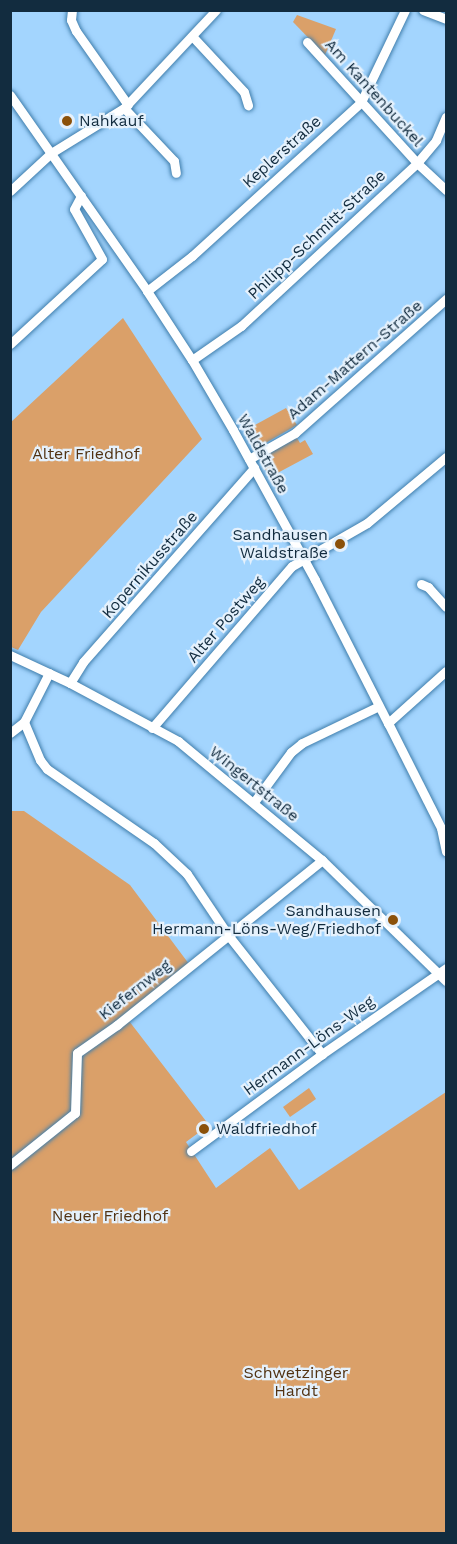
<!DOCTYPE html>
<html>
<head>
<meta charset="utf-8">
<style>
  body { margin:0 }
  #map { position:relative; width:457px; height:1544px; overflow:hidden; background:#a3d5fe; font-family:"Work Sans",sans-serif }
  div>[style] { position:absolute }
  .green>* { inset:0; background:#daa069 }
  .roads { filter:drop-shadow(0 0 2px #407eac) drop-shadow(0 0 2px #407eac) }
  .minor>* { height:9px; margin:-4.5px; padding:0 4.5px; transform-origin:4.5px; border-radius:4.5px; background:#fff }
  .dots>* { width:16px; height:16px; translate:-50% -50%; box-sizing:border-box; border:3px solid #e5f1fc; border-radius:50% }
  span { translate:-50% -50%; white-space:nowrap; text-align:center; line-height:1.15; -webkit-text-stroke:4.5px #e5f1fc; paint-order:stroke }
  .street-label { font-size:16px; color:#122c3f }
  .poi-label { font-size:16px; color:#122c3f }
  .left { translate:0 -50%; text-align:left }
  .right { translate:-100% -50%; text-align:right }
  .park-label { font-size:16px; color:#513212 }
  .frame { position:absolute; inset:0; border:12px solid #122c3f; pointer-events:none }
</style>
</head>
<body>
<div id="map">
  <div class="green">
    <i style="clip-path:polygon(297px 15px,336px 29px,325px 55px,293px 22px)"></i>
    <i style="clip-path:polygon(123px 318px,202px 439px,41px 612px,18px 650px,11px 647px,11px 422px)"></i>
    <i style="clip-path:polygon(286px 408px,297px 425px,257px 448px,252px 445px,244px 431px)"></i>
    <i style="clip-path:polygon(297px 438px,300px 443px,305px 440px,313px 454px,270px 477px,261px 463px,262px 457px)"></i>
    <i style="clip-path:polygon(10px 811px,24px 811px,130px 885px,189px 964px,126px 1017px,209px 1125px,186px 1142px,216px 1188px,270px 1148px,299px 1190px,446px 1092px,446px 1533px,11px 1533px)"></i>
    <i style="clip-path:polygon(309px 1088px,316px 1099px,290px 1117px,283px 1107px)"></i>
  </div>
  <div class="roads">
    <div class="minor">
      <i style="left:72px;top:10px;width:10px;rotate:96deg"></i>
      <i style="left:71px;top:20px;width:12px;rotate:66deg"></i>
      <i style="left:76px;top:31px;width:90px;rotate:54.9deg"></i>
      <i style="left:423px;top:10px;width:25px;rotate:21deg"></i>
      <i style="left:192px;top:36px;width:76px;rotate:47.1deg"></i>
      <i style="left:244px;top:92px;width:14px;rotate:73deg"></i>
      <i style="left:307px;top:42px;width:164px;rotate:47.7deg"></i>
      <i style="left:417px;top:163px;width:40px;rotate:43deg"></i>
      <i style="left:10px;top:95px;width:239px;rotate:55deg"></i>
      <i style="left:147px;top:291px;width:82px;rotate:56.9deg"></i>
      <i style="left:192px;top:360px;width:81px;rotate:59.6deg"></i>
      <i style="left:233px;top:430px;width:171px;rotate:61.3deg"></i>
      <i style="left:315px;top:580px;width:161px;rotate:63deg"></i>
      <i style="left:388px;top:723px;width:118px;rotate:63.2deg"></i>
      <i style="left:441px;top:828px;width:24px;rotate:78deg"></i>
      <i style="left:124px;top:108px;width:73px;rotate:46.7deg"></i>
      <i style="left:174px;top:161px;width:12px;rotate:81deg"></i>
      <i style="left:10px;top:191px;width:56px;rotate:-42.8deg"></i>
      <i style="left:51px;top:153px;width:86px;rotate:-31.7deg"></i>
      <i style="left:124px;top:108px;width:134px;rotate:-46.8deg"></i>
      <i style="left:147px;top:291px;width:57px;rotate:-37.9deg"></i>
      <i style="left:192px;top:256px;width:229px;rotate:-42.3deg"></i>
      <i style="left:361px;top:102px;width:102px;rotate:-64.4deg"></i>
      <i style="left:10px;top:344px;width:125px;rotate:-42.7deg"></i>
      <i style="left:102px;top:259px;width:57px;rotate:-119.2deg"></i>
      <i style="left:74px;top:209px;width:15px;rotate:-62deg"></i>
      <i style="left:192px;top:360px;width:60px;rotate:-34.8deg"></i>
      <i style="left:241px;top:326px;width:240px;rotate:-42.8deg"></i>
      <i style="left:417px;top:163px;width:30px;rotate:-50deg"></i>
      <i style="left:436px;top:140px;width:25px;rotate:-67deg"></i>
      <i style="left:249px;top:459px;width:53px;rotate:-29.5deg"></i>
      <i style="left:295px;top:433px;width:202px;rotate:-41.6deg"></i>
      <i style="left:421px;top:584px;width:8px;rotate:23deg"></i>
      <i style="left:428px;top:587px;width:27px;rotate:48deg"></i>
      <i style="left:10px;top:655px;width:66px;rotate:25deg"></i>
      <i style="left:70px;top:683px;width:123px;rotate:28.2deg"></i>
      <i style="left:178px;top:741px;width:187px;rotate:39.6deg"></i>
      <i style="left:322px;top:860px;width:173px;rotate:44.3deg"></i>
      <i style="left:70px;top:683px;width:25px;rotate:-58deg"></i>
      <i style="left:83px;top:662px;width:259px;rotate:-48.6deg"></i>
      <i style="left:24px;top:722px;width:41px;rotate:67.2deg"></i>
      <i style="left:40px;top:760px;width:11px;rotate:52deg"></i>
      <i style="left:47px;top:769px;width:130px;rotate:34.7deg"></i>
      <i style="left:154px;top:843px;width:45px;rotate:43.2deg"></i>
      <i style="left:187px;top:874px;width:73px;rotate:56.1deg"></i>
      <i style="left:228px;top:935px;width:152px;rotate:51.7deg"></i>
      <i style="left:388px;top:723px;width:78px;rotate:-41.9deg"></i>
      <i style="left:152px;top:728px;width:214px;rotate:-49.2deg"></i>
      <i style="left:292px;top:566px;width:86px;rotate:-29.8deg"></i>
      <i style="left:367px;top:523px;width:103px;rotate:-39.9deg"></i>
      <i style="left:10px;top:733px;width:18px;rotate:-38deg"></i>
      <i style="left:24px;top:722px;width:55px;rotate:-63deg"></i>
      <i style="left:254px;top:802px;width:62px;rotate:-53.5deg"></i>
      <i style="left:291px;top:752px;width:14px;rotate:-39deg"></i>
      <i style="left:302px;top:743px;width:85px;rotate:-25.7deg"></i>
      <i style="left:191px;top:1151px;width:163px;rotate:-36.5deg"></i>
      <i style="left:322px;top:1054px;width:151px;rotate:-34.7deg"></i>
      <i style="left:10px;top:1165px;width:83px;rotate:-38.7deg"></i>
      <i style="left:75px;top:1113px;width:60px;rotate:-88.1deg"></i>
      <i style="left:77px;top:1053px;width:49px;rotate:-35deg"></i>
      <i style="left:117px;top:1025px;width:263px;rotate:-38.8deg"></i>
    </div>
  </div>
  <div class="dots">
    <i style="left:67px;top:121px;background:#8b510a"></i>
    <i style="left:340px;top:544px;background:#8b510a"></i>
    <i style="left:393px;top:920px;background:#8b510a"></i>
    <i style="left:204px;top:1129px;background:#8b510a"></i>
  </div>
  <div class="street-label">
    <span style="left:374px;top:93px;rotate:48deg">Am Kantenbuckel</span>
    <span style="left:282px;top:152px;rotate:-42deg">Keplerstraße</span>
    <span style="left:317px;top:235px;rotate:-43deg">Philipp-Schmitt-Straße</span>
    <span style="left:355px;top:360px;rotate:-41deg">Adam-Mattern-Straße</span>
    <span style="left:263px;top:454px;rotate:61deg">Waldstraße</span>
    <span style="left:150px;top:565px;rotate:-49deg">Kopernikusstraße</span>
    <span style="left:226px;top:620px;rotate:-49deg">Alter Postweg</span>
    <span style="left:254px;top:784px;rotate:39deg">Wingertstraße</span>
    <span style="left:135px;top:990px;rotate:-38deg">Kiefernweg</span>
    <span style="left:309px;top:1046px;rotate:-36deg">Hermann-Löns-Weg</span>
  </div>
  <div class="poi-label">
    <span class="left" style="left:79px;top:121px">Nahkauf</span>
    <span class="right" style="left:328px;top:544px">Sandhausen<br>Waldstraße</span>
    <span class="right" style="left:381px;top:920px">Sandhausen<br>Hermann-Löns-Weg/Friedhof</span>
    <span class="left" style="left:216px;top:1129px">Waldfriedhof</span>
  </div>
  <div class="park-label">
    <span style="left:86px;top:454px">Alter Friedhof</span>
    <span style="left:110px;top:1216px">Neuer Friedhof</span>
    <span style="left:296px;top:1382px">Schwetzinger<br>Hardt</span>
  </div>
  <div class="frame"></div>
</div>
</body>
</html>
